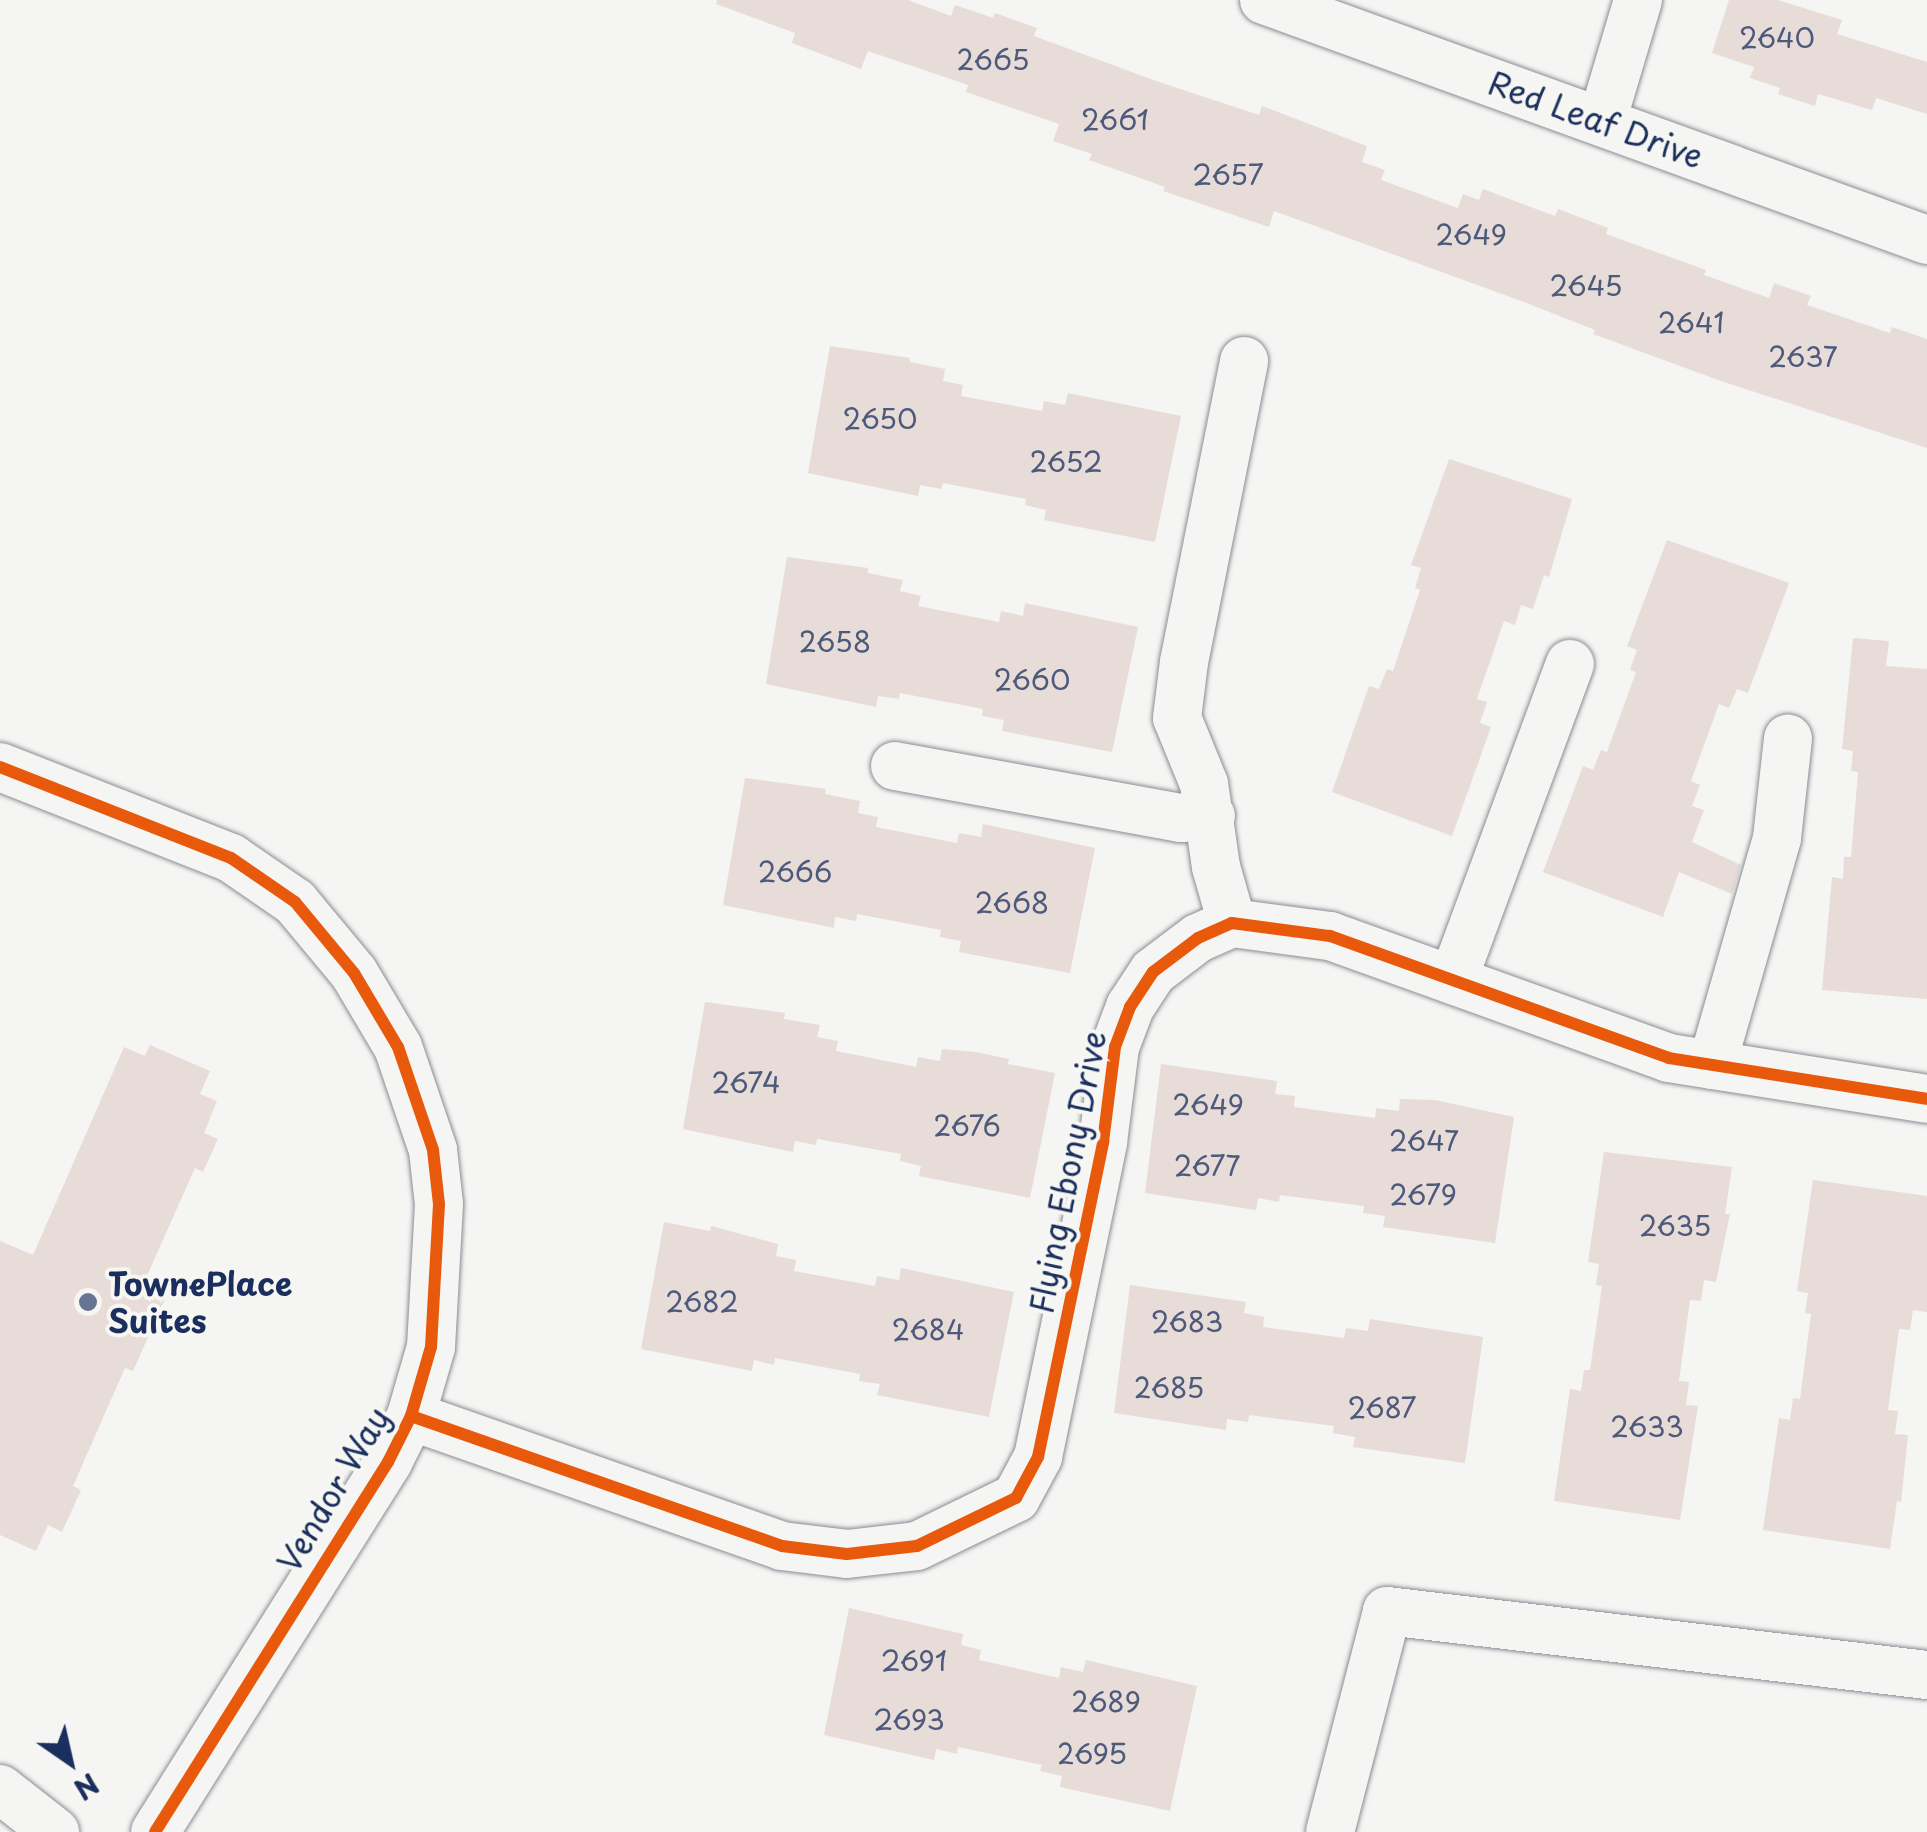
<!DOCTYPE html>
<html>
<head>
<meta charset="utf-8">
<style>
  body { margin:0 }
  #map { position:relative; width:1927px; height:1832px; overflow:hidden; background:#f5f5f3; font-family:"Playpen Sans",sans-serif }
  div>[style] { position:absolute }
  .building>* { inset:0; background:#e7dcd8 }
  .roads { filter:drop-shadow(0 0 2px #898d95) drop-shadow(0 0 2px #898d95) }
  .minor>* { height:48px; margin:-24px; padding:0 24px; transform-origin:24px; border-radius:24px; background:#f5f5f3 }
  .cycleway>* { height:12px; margin:-6px; padding:0 6px; transform-origin:6px; border-radius:6px; background:#e8590c }
  .dots>* { width:28px; height:28px; translate:-50% -50%; box-sizing:border-box; border:5px solid #f6f6f2; border-radius:50% }
  span { translate:-50% -50%; white-space:nowrap; text-align:center; line-height:1.15; -webkit-text-stroke:8px #f6f6f2; paint-order:stroke }
  .number-label { font-size:28px; color:#4e5a7c }
  .number-label span { -webkit-text-stroke-width:0 }
  .street-label { font-size:32px; color:#1b2f5e }
  .poi-label { font-size:32px; color:#1b2f5e; font-weight:700 }
  .left { translate:0 -50%; text-align:left }
  .north { position:absolute; left:20px; top:1712px; width:100px; height:100px; -webkit-text-stroke:8px #f6f6f2; paint-order:stroke; rotate:146deg; font-size:28px; font-weight:700; line-height:40px; text-align:center; color:#1b2f5e }
  .north::after { content:''; display:block; margin:auto; width:35px; height:45px; background:#1b2f5e; clip-path:polygon(50% 0,100% 100%,50% 72%,0 100%) }
</style>
</head>
<body>
<div id="map">
  <div class="building">
    <i style="clip-path:polygon(717px 0,908px 0,951px 16px,955px 5px,993px 18px,995px 13px,1037px 28px,1034px 36px,1159px 82px,1259px 115px,1262px 106px,1367px 146px,1362px 162px,1385px 170px,1381px 180px,1458px 208px,1463px 194px,1479px 200px,1483px 189px,1555px 216px,1558px 209px,1608px 228px,1606px 234px,1706px 270px,1704px 275px,1769px 298px,1774px 283px,1811px 296px,1807px 305px,1890px 333px,1892px 327px,1927px 339px,1927px 448px,1718px 380px,1593px 334px,1595px 330px,1524px 302px,1274px 211px,1269px 227px,1163px 191px,1165px 187px,1089px 160px,1092px 154px,1053px 141px,1059px 124px,966px 92px,968px 85px,868px 51px,861px 69px,792px 43px,795px 33px,716px 4px)"></i>
    <i style="clip-path:polygon(1729px 0,1778px 0,1842px 20px,1837px 34px,1927px 62px,1927px 114px,1876px 98px,1872px 110px,1818px 94px,1815px 106px,1778px 94px,1780px 88px,1750px 78px,1754px 67px,1712px 53px)"></i>
    <i style="clip-path:polygon(830px 346px,910px 358px,910px 362px,945px 369px,943px 381px,963px 385px,961px 396px,1042px 411px,1044px 401px,1065px 405px,1068px 393px,1181px 416px,1155px 542px,1044px 520px,1046px 510px,1025px 505px,1026px 499px,943px 483px,941px 489px,920px 485px,918px 496px,808px 473px)"></i>
    <i style="clip-path:polygon(1449px 459px,1572px 499px,1549px 577px,1544px 575px,1533px 609px,1521px 605px,1515px 625px,1504px 621px,1477px 699px,1487px 702px,1480px 723px,1491px 727px,1452px 836px,1332px 792px,1369px 686px,1379px 689px,1387px 669px,1393px 671px,1420px 590px,1415px 588px,1421px 568px,1411px 565px)"></i>
    <i style="clip-path:polygon(1667px 540px,1789px 583px,1748px 693px,1737px 689px,1729px 708px,1719px 704px,1691px 781px,1700px 785px,1692px 806px,1704px 810px,1692px 842px,1741px 865px,1732px 894px,1679px 872px,1663px 917px,1543px 872px,1583px 766px,1593px 770px,1601px 750px,1607px 752px,1636px 672px,1630px 670px,1637px 650px,1627px 646px)"></i>
    <i style="clip-path:polygon(787px 557px,868px 568px,868px 573px,903px 580px,900px 591px,921px 596px,918px 606px,999px 622px,1001px 611px,1023px 616px,1025px 603px,1138px 627px,1112px 752px,1002px 731px,1004px 720px,982px 716px,983px 709px,900px 693px,899px 699px,878px 696px,876px 707px,766px 684px)"></i>
    <i style="clip-path:polygon(1853px 638px,1889px 641px,1886px 666px,1927px 669px,1927px 999px,1822px 990px,1832px 877px,1843px 879px,1844px 857px,1851px 857px,1858px 772px,1851px 771px,1853px 751px,1842px 749px)"></i>
    <i style="clip-path:polygon(745px 778px,826px 789px,825px 794px,860px 801px,858px 813px,878px 817px,876px 827px,957px 843px,959px 833px,981px 837px,983px 824px,1095px 848px,1070px 973px,959px 952px,961px 941px,940px 937px,941px 930px,857px 914px,856px 921px,835px 917px,834px 928px,723px 905px)"></i>
    <i style="clip-path:polygon(705px 1002px,785px 1013px,784px 1019px,820px 1025px,817px 1037px,838px 1041px,836px 1051px,916px 1067px,918px 1057px,940px 1061px,942px 1049px,976px 1052px,1009px 1059px,1008px 1064px,1055px 1073px,1030px 1198px,919px 1176px,921px 1166px,900px 1161px,901px 1154px,817px 1139px,816px 1145px,795px 1141px,793px 1152px,683px 1129px)"></i>
    <i style="clip-path:polygon(150px 1045px,210px 1071px,200px 1094px,217px 1101px,204px 1133px,218px 1139px,203px 1172px,195px 1168px,141px 1289px,165px 1299px,133px 1371px,125px 1368px,73px 1486px,81px 1490px,62px 1532px,48px 1525px,36px 1551px,0 1535px,0 1241px,33px 1255px,124px 1047px,145px 1056px)"></i>
    <i style="clip-path:polygon(1161px 1064px,1277px 1081px,1275px 1094px,1295px 1096px,1294px 1107px,1375px 1118px,1376px 1108px,1399px 1111px,1400px 1099px,1435px 1100px,1514px 1117px,1495px 1243px,1383px 1227px,1385px 1216px,1363px 1213px,1364px 1206px,1280px 1195px,1279px 1202px,1258px 1198px,1256px 1210px,1145px 1193px)"></i>
    <i style="clip-path:polygon(1604px 1152px,1732px 1167px,1725px 1214px,1730px 1214px,1716px 1282px,1704px 1280px,1701px 1301px,1690px 1300px,1679px 1381px,1689px 1382px,1686px 1405px,1698px 1406px,1680px 1520px,1554px 1501px,1570px 1389px,1581px 1391px,1584px 1370px,1590px 1370px,1602px 1286px,1596px 1285px,1599px 1264px,1588px 1262px)"></i>
    <i style="clip-path:polygon(1813px 1180px,1927px 1196px,1927px 1312px,1913px 1310px,1910px 1330px,1899px 1329px,1888px 1410px,1898px 1411px,1895px 1434px,1908px 1435px,1901px 1502px,1897px 1501px,1890px 1549px,1763px 1530px,1779px 1418px,1790px 1420px,1793px 1398px,1800px 1399px,1811px 1314px,1805px 1313px,1808px 1293px,1797px 1291px)"></i>
    <i style="clip-path:polygon(664px 1222px,710px 1231px,711px 1226px,778px 1244px,776px 1256px,796px 1260px,794px 1271px,875px 1286px,877px 1276px,899px 1280px,901px 1268px,1014px 1292px,989px 1417px,877px 1395px,880px 1384px,859px 1381px,860px 1374px,775px 1358px,774px 1365px,754px 1360px,752px 1371px,641px 1349px)"></i>
    <i style="clip-path:polygon(1130px 1285px,1246px 1302px,1244px 1313px,1264px 1317px,1263px 1327px,1344px 1338px,1346px 1328px,1368px 1331px,1370px 1319px,1483px 1337px,1465px 1463px,1353px 1447px,1355px 1437px,1333px 1433px,1334px 1426px,1249px 1415px,1248px 1422px,1227px 1419px,1226px 1430px,1114px 1413px)"></i>
    <i style="clip-path:polygon(849px 1608px,963px 1634px,961px 1645px,981px 1650px,979px 1660px,1059px 1678px,1061px 1667px,1083px 1672px,1086px 1660px,1197px 1686px,1170px 1811px,1060px 1787px,1062px 1776px,1040px 1771px,1042px 1765px,958px 1747px,957px 1754px,936px 1749px,934px 1760px,824px 1735px)"></i>
  </div>
  <div class="roads">
    <div class="minor">
      <i style="left:1264px;top:0;width:705px;rotate:19.9deg"></i>
      <i style="left:1602px;top:121px;width:126px;rotate:-73.4deg"></i>
      <i style="left:895px;top:766px;width:291px;rotate:10.3deg"></i>
      <i style="left:1181px;top:818px;width:30px;rotate:-4deg"></i>
      <i style="left:0;top:767px;width:248px;rotate:21.5deg"></i>
      <i style="left:231px;top:858px;width:78px;rotate:34.5deg"></i>
      <i style="left:295px;top:902px;width:92px;rotate:50.3deg"></i>
      <i style="left:354px;top:973px;width:86px;rotate:59.3deg"></i>
      <i style="left:398px;top:1047px;width:109px;rotate:71.2deg"></i>
      <i style="left:433px;top:1150px;width:54px;rotate:83.7deg"></i>
      <i style="left:439px;top:1204px;width:143px;rotate:93.2deg"></i>
      <i style="left:431px;top:1347px;width:72px;rotate:106.2deg"></i>
      <i style="left:411px;top:1416px;width:51px;rotate:116.6deg"></i>
      <i style="left:388px;top:1462px;width:437px;rotate:122.2deg"></i>
      <i style="left:1232px;top:923px;width:58px;rotate:-105.9deg"></i>
      <i style="left:1216px;top:867px;width:84px;rotate:-98.2deg"></i>
      <i style="left:1204px;top:784px;width:71px;rotate:-112.2deg"></i>
      <i style="left:1177px;top:718px;width:56px;rotate:-82.9deg"></i>
      <i style="left:1184px;top:662px;width:307px;rotate:-78.7deg"></i>
      <i style="left:1453px;top:980px;width:337px;rotate:-69.7deg"></i>
      <i style="left:1712px;top:1065px;width:236px;rotate:-74deg"></i>
      <i style="left:1777px;top:838px;width:100px;rotate:-83.7deg"></i>
      <i style="left:411px;top:1416px;width:393px;rotate:19.3deg"></i>
      <i style="left:782px;top:1546px;width:65px;rotate:7deg"></i>
      <i style="left:847px;top:1554px;width:70px;rotate:-6.5deg"></i>
      <i style="left:917px;top:1546px;width:110px;rotate:-25.9deg"></i>
      <i style="left:1016px;top:1498px;width:47px;rotate:-61.8deg"></i>
      <i style="left:1038px;top:1457px;width:322px;rotate:-78.3deg"></i>
      <i style="left:1103px;top:1142px;width:96px;rotate:-82.8deg"></i>
      <i style="left:1115px;top:1047px;width:43px;rotate:-69.4deg"></i>
      <i style="left:1130px;top:1007px;width:42px;rotate:-56.7deg"></i>
      <i style="left:1153px;top:972px;width:56px;rotate:-37.1deg"></i>
      <i style="left:1198px;top:938px;width:37px;rotate:-24deg"></i>
      <i style="left:1232px;top:923px;width:99px;rotate:7.6deg"></i>
      <i style="left:1330px;top:936px;width:360px;rotate:19.8deg"></i>
      <i style="left:1669px;top:1058px;width:261px;rotate:9deg"></i>
      <i style="left:0;top:1789px;width:70px;rotate:38deg"></i>
      <i style="left:1330px;top:1832px;width:228px;rotate:-75.5deg"></i>
      <i style="left:1387px;top:1611px;width:544px;rotate:6.76deg"></i>
    </div>
  </div>
  <div class="cycleway">
    <i style="left:0;top:767px;width:248px;rotate:21.5deg"></i>
    <i style="left:231px;top:858px;width:78px;rotate:34.5deg"></i>
    <i style="left:295px;top:902px;width:92px;rotate:50.3deg"></i>
    <i style="left:354px;top:973px;width:86px;rotate:59.3deg"></i>
    <i style="left:398px;top:1047px;width:109px;rotate:71.2deg"></i>
    <i style="left:433px;top:1150px;width:54px;rotate:83.7deg"></i>
    <i style="left:439px;top:1204px;width:143px;rotate:93.2deg"></i>
    <i style="left:431px;top:1347px;width:72px;rotate:106.2deg"></i>
    <i style="left:411px;top:1416px;width:51px;rotate:116.6deg"></i>
    <i style="left:388px;top:1462px;width:437px;rotate:122.2deg"></i>
    <i style="left:411px;top:1416px;width:393px;rotate:19.3deg"></i>
    <i style="left:782px;top:1546px;width:65px;rotate:7deg"></i>
    <i style="left:847px;top:1554px;width:70px;rotate:-6.5deg"></i>
    <i style="left:917px;top:1546px;width:110px;rotate:-25.9deg"></i>
    <i style="left:1016px;top:1498px;width:47px;rotate:-61.8deg"></i>
    <i style="left:1038px;top:1457px;width:322px;rotate:-78.3deg"></i>
    <i style="left:1103px;top:1142px;width:96px;rotate:-82.8deg"></i>
    <i style="left:1115px;top:1047px;width:43px;rotate:-69.4deg"></i>
    <i style="left:1130px;top:1007px;width:42px;rotate:-56.7deg"></i>
    <i style="left:1153px;top:972px;width:56px;rotate:-37.1deg"></i>
    <i style="left:1198px;top:938px;width:37px;rotate:-24deg"></i>
    <i style="left:1232px;top:923px;width:99px;rotate:7.6deg"></i>
    <i style="left:1330px;top:936px;width:360px;rotate:19.8deg"></i>
    <i style="left:1669px;top:1058px;width:261px;rotate:9deg"></i>
  </div>
  <div class="dots">
    <i style="left:88px;top:1302px;background:#677492"></i>
  </div>
  <div class="number-label">
    <span style="left:1777px;top:37px">2640</span>
    <span style="left:993px;top:59px">2665</span>
    <span style="left:1115px;top:119px">2661</span>
    <span style="left:1228px;top:174px">2657</span>
    <span style="left:1471px;top:234px">2649</span>
    <span style="left:1586px;top:285px">2645</span>
    <span style="left:1691px;top:322px">2641</span>
    <span style="left:1803px;top:356px">2637</span>
    <span style="left:880px;top:418px">2650</span>
    <span style="left:1066px;top:461px">2652</span>
    <span style="left:835px;top:641px">2658</span>
    <span style="left:1032px;top:679px">2660</span>
    <span style="left:795px;top:871px">2666</span>
    <span style="left:1012px;top:902px">2668</span>
    <span style="left:746px;top:1082px">2674</span>
    <span style="left:1208px;top:1104px">2649</span>
    <span style="left:967px;top:1125px">2676</span>
    <span style="left:1424px;top:1140px">2647</span>
    <span style="left:1207px;top:1165px">2677</span>
    <span style="left:1423px;top:1194px">2679</span>
    <span style="left:1675px;top:1225px">2635</span>
    <span style="left:702px;top:1301px">2682</span>
    <span style="left:1187px;top:1321px">2683</span>
    <span style="left:928px;top:1329px">2684</span>
    <span style="left:1169px;top:1387px">2685</span>
    <span style="left:1382px;top:1407px">2687</span>
    <span style="left:1647px;top:1426px">2633</span>
    <span style="left:914px;top:1660px">2691</span>
    <span style="left:1106px;top:1701px">2689</span>
    <span style="left:909px;top:1719px">2693</span>
    <span style="left:1092px;top:1753px">2695</span>
  </div>
  <div class="street-label">
    <span style="left:1596px;top:119px;rotate:20deg">Red Leaf Drive</span>
    <span style="left:1067px;top:1172px;rotate:-79deg">Flying Ebony Drive</span>
    <span style="left:333px;top:1489px;rotate:-59deg">Vendor Way</span>
  </div>
  <div class="poi-label">
    <span class="left" style="left:108px;top:1302px">TownePlace<br>Suites</span>
  </div>
  <div class="north">N</div>
</div>
</body>
</html>
